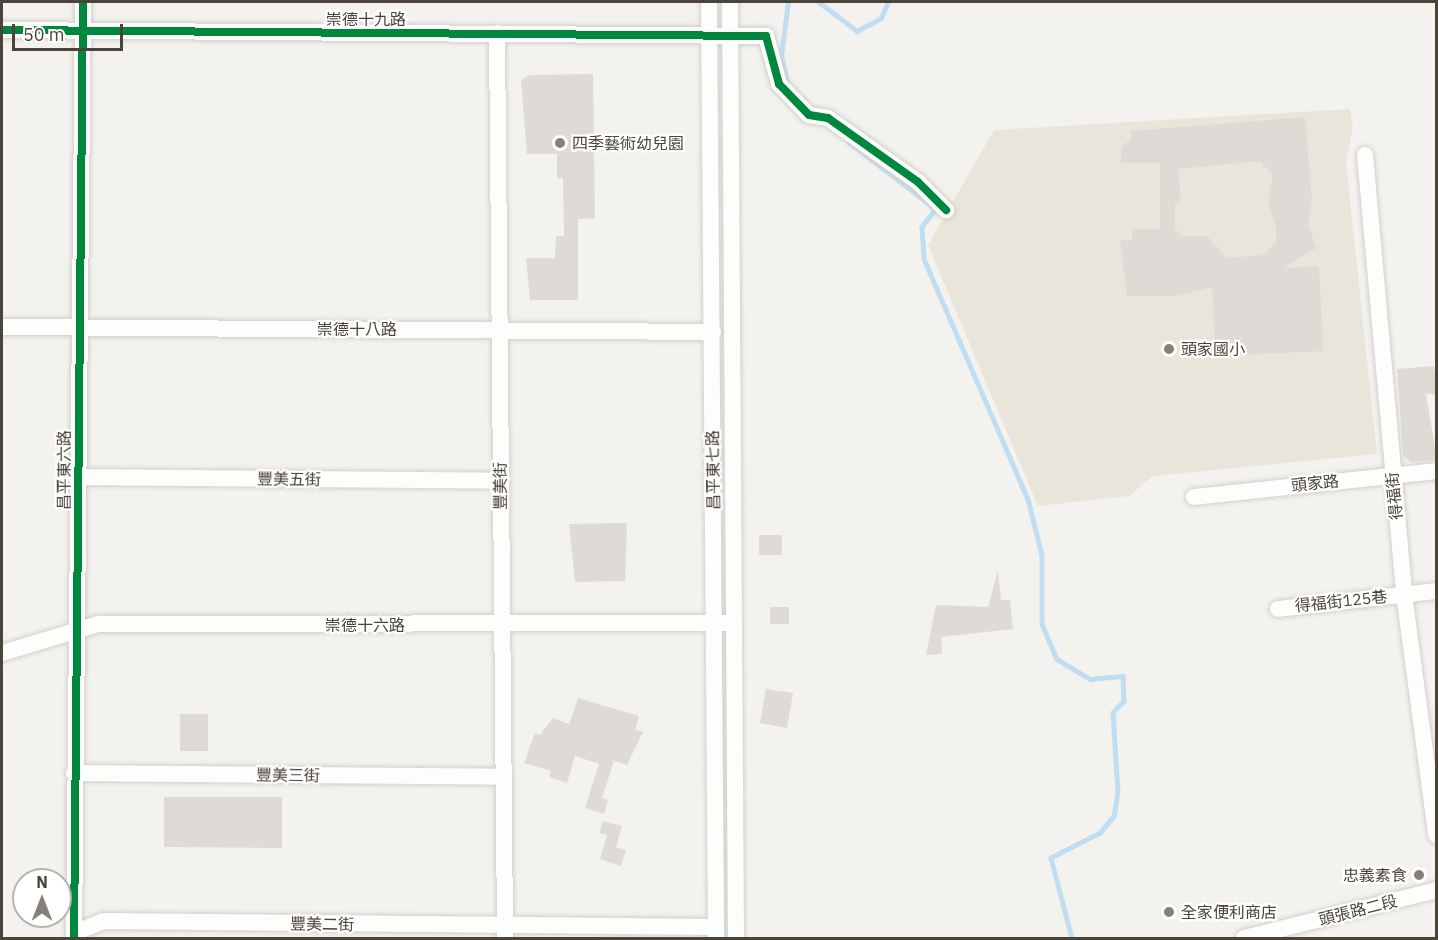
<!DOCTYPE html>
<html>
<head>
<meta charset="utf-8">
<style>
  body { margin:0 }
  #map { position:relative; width:1438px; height:940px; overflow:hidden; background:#f4f2ee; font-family:"IBM Plex Sans","Noto Sans TC",sans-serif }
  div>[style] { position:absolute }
  .education>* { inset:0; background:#eae5da }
  .stream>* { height:4.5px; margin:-2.25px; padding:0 2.25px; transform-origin:2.25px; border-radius:2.25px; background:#c0ddf1 }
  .building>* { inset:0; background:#dedbd6 }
  .roads { filter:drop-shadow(0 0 2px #d2d0cb) drop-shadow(0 0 2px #d2d0cb) }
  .minor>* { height:16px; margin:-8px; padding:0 8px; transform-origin:8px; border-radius:8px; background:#fdfdfc }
  .cycleway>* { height:8px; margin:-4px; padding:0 4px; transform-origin:4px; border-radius:4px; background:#00873e }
  .dots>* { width:16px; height:16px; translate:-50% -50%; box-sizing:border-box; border:3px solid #fff; border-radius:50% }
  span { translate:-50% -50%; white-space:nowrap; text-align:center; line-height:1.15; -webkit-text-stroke:4.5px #fff; paint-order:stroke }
  .street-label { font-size:16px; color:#4b4439 }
  .poi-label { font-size:16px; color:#4b4439 }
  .left { translate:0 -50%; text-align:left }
  .right { translate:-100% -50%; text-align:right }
  .frame { position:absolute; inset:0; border:3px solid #4b4439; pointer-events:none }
  .north { position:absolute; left:12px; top:868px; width:60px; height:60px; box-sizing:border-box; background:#fff; border:2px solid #b7b4b0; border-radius:50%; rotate:0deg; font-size:16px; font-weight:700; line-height:24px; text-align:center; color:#4b4439 }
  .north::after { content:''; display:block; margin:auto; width:21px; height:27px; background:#868178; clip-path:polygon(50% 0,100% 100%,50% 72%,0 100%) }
  .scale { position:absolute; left:12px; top:24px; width:111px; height:27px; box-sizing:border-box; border:3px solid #4b4439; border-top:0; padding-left:8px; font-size:18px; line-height:21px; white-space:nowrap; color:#4b4439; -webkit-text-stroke:4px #fff; paint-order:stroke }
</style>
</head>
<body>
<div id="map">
  <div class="education">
    <i style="clip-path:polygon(1350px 109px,1353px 128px,1346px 162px,1377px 454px,1153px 476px,1129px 496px,1038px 506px,928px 245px,994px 130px)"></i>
  </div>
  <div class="stream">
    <i style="left:819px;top:2px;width:48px;rotate:37.3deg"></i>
    <i style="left:857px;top:31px;width:27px;rotate:-28deg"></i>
    <i style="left:881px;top:18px;width:17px;rotate:-66deg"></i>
    <i style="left:787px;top:82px;width:28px;rotate:-103deg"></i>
    <i style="left:781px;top:55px;width:53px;rotate:-82.5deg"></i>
    <i style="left:849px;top:142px;width:110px;rotate:37.6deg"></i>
    <i style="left:936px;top:209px;width:23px;rotate:128deg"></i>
    <i style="left:922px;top:227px;width:32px;rotate:86deg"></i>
    <i style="left:924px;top:259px;width:262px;rotate:66.6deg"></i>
    <i style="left:1028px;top:499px;width:58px;rotate:76deg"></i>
    <i style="left:1042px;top:555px;width:69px;rotate:90deg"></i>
    <i style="left:1042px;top:624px;width:38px;rotate:67deg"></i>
    <i style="left:1057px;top:659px;width:39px;rotate:31deg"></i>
    <i style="left:1090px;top:679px;width:33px;rotate:-5deg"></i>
    <i style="left:1123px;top:676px;width:25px;rotate:88deg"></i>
    <i style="left:1124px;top:701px;width:16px;rotate:133deg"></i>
    <i style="left:1113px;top:713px;width:79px;rotate:86.4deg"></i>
    <i style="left:1118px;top:792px;width:24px;rotate:99deg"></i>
    <i style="left:1114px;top:816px;width:22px;rotate:129deg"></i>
    <i style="left:1100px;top:833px;width:55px;rotate:153deg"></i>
    <i style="left:1051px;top:858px;width:83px;rotate:75.3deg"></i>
  </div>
  <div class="building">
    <i style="clip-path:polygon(593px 74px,595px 218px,578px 219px,578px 300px,530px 300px,526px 258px,555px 258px,556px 236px,564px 236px,563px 178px,557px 178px,557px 154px,527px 154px,521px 80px,530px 75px)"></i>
    <i style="clip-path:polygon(evenodd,1305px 117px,1312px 200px,1308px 224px,1316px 248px,1283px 268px,1319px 266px,1323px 351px,1216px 356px,1212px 287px,1177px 296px,1127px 296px,1120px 240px,1132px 240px,1132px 229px,1160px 229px,1160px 163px,1121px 163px,1121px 147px,1131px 139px,1130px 131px,1305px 117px,1260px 161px,1273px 175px,1268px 202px,1276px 227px,1276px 243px,1263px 255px,1227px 258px,1207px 236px,1182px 236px,1175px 229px,1175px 204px,1181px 202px,1178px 169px,1260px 161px)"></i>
    <i style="clip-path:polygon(1434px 366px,1437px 394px,1426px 394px,1437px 460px,1411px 462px,1403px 456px,1397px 369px)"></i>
    <i style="clip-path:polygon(627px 523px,625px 581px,575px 582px,569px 524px)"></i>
    <i style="clip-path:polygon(759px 535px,782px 535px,782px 555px,759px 555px)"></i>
    <i style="clip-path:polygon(998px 570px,1001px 600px,1010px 600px,1013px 629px,941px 637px,942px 654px,926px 655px,936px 605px,988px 607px)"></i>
    <i style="clip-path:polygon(770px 607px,789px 607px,789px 624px,770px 624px)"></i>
    <i style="clip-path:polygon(766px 689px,793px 693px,787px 728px,760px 723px)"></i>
    <i style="clip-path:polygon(578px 698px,639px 716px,635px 730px,643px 732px,627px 765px,614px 761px,602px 798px,608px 800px,604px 814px,585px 808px,599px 764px,575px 756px,567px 783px,549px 777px,551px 771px,524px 763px,535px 733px,540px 735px,553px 718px,569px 724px)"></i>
    <i style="clip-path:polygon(180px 714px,208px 714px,208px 751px,180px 751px)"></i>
    <i style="clip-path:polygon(164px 797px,282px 797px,282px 848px,164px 847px)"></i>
    <i style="clip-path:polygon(603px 821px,622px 826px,616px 847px,626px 850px,621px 866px,600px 859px,607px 835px,599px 833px)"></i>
  </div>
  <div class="roads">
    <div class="minor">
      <i style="left:709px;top:2px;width:936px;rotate:89.57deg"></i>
      <i style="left:730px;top:2px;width:936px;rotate:89.63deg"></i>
      <i style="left:2px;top:30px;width:764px;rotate:0.45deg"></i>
      <i style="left:766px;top:36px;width:50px;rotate:74.8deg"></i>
      <i style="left:779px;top:84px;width:43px;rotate:45.9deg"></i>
      <i style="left:809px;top:115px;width:19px;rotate:9deg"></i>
      <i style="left:828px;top:118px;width:110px;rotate:35.4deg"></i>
      <i style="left:918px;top:182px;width:40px;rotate:45deg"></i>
      <i style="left:497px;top:33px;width:905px;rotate:89.49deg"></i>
      <i style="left:1365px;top:155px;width:441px;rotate:84.9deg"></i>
      <i style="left:1404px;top:594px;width:243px;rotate:82.4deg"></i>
      <i style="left:2px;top:327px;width:711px;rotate:0.4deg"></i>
      <i style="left:78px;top:477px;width:422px;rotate:0.5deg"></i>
      <i style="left:1194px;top:497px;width:243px;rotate:-6.1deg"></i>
      <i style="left:1278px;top:609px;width:159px;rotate:-6.5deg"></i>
      <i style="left:2px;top:653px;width:100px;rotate:-16.8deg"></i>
      <i style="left:98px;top:624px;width:628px;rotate:-0.09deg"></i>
      <i style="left:74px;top:773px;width:428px;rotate:0.5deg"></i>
      <i style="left:74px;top:933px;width:31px;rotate:-22deg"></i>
      <i style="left:103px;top:921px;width:613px;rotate:0.56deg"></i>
      <i style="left:74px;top:938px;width:936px;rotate:-89.45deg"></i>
      <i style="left:1244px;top:938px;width:198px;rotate:-14deg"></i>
    </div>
  </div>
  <div class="cycleway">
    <i style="left:2px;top:30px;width:764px;rotate:0.45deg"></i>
    <i style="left:766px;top:36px;width:50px;rotate:74.8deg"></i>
    <i style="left:779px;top:84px;width:43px;rotate:45.9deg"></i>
    <i style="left:809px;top:115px;width:19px;rotate:9deg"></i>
    <i style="left:828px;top:118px;width:110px;rotate:35.4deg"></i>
    <i style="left:918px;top:182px;width:40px;rotate:45deg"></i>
    <i style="left:74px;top:938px;width:936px;rotate:-89.45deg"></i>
  </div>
  <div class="dots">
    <i style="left:560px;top:143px;background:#868178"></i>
    <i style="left:1169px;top:349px;background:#868178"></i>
    <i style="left:1419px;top:875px;background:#868178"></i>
    <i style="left:1169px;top:912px;background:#868178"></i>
  </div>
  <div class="street-label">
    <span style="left:366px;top:19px">崇德十九路</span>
    <span style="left:357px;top:329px">崇德十八路</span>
    <span style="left:64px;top:470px;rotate:-90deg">昌平東六路</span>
    <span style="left:713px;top:470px;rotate:-91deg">昌平東七路</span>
    <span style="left:289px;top:479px;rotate:1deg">豐美五街</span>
    <span style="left:1315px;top:483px;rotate:-6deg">頭家路</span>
    <span style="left:500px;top:486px;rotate:-90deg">豐美街</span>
    <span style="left:1394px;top:496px;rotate:-96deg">得福街</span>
    <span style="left:1341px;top:601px;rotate:-6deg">得福街125巷</span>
    <span style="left:365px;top:625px">崇德十六路</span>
    <span style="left:288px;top:775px;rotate:1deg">豐美三街</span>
    <span style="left:1358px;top:910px;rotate:-14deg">頭張路二段</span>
    <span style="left:322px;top:924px;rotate:1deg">豐美二街</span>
  </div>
  <div class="poi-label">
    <span class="left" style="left:572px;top:143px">四季藝術幼兒園</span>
    <span class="left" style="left:1181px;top:349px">頭家國小</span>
    <span class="right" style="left:1407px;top:875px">忠義素食</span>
    <span class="left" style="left:1181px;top:912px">全家便利商店</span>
  </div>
  <div class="frame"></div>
  <div class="north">N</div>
  <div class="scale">50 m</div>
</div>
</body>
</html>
